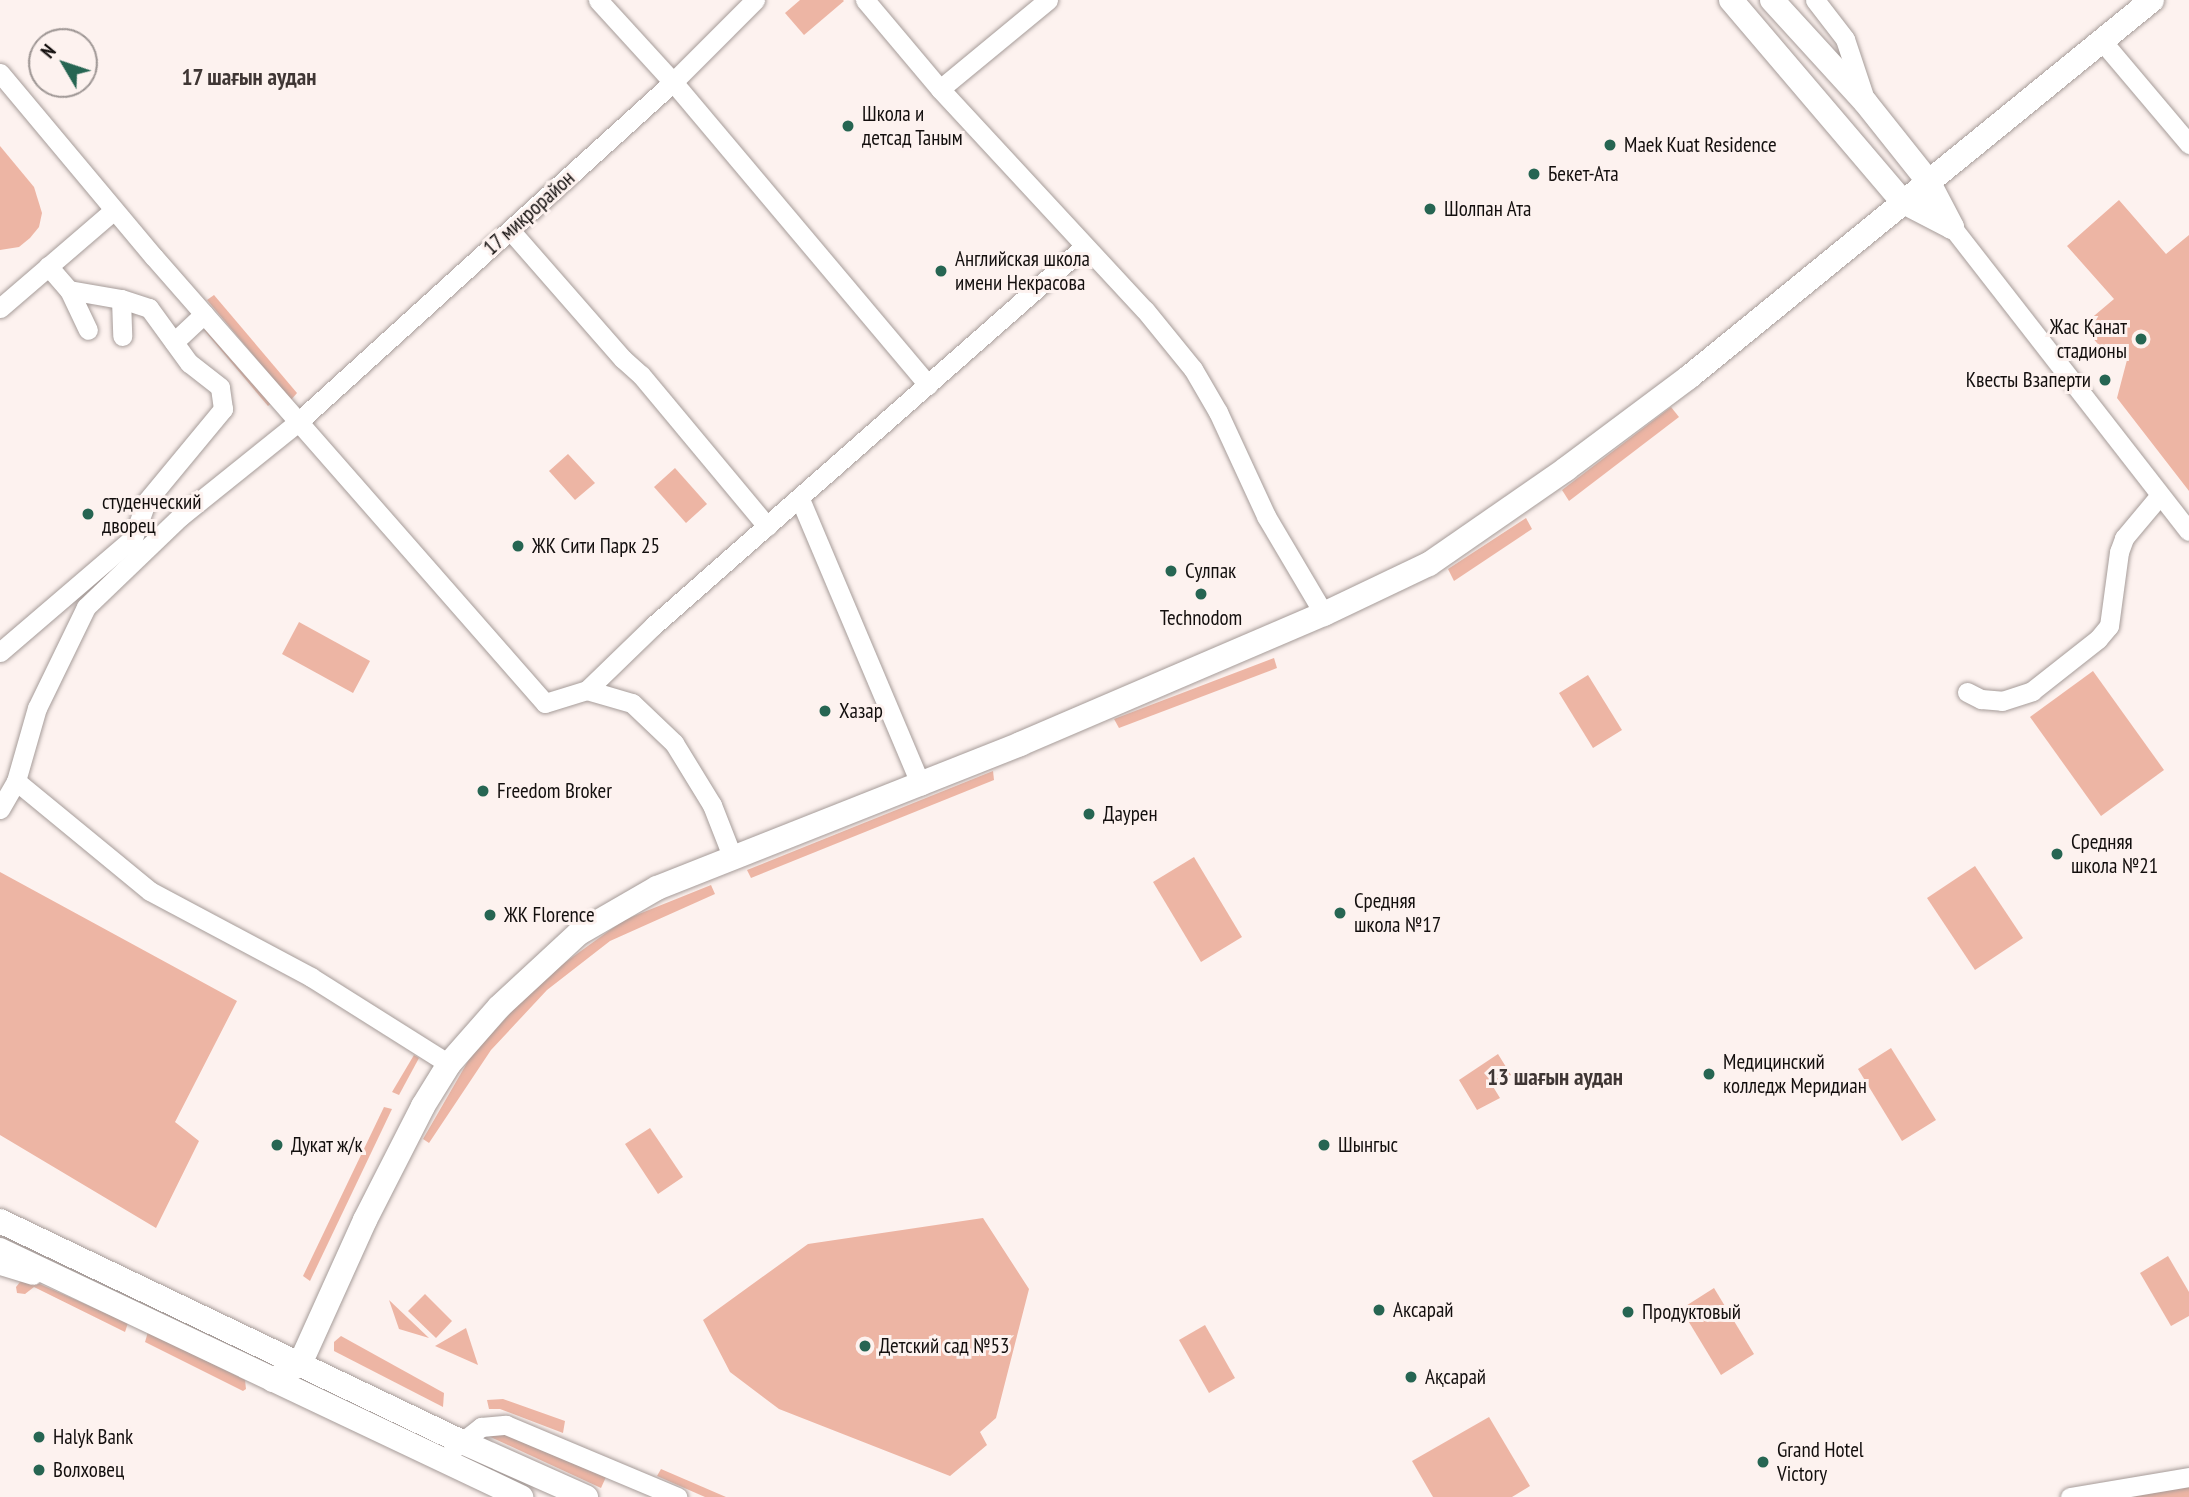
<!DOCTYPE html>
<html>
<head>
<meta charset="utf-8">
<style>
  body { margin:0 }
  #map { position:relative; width:2189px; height:1497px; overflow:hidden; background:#fdf2ef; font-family:"PT Sans Narrow",sans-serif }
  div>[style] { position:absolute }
  .green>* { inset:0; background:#edb5a4 }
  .roads { filter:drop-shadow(0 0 2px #a69c99) drop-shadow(0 0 2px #a69c99) }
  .minor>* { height:19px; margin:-9.5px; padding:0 9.5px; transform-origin:9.5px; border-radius:9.5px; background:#fff }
  .major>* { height:24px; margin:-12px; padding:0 12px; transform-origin:12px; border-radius:12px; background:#fff }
  .dots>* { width:19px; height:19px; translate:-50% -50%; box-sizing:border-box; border:4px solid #fdf2ef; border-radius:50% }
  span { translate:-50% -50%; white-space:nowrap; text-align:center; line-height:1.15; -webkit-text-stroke:6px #fdf2ef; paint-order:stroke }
  .poi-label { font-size:21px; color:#130f0e }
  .left { translate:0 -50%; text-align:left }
  .right { translate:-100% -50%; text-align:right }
  .street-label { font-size:21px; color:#130f0e }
  .neighbourhood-label { font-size:23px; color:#3f3634; font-weight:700 }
  .north { position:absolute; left:28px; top:28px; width:70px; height:70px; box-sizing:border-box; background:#fdf2ef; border:2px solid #9f9795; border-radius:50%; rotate:309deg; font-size:19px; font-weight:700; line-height:28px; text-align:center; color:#130f0e }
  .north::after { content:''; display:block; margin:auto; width:24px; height:32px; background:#266552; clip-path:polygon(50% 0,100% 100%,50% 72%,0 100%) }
</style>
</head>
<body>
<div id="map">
  <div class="green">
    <i style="clip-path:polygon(800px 0,843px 0,844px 1px,804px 35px,785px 13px)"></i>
    <i style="clip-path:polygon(0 146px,34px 187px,42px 213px,39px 227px,30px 238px,19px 247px,0 250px)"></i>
    <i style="clip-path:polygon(2119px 200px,2166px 254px,2189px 235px,2189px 491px,2117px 398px,2127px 360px,2105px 352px,2082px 326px,2114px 299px,2067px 246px)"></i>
    <i style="clip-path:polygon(214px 295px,297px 393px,291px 400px,207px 300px)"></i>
    <i style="clip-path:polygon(208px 328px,273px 402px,268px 406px,204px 330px)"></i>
    <i style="clip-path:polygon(1671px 407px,1679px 417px,1569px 501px,1562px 490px)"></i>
    <i style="clip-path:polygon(568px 454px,595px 483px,575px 500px,549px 471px)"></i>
    <i style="clip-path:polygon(675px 468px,707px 504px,686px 523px,654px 487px)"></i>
    <i style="clip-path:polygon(1526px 518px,1532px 529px,1454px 581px,1448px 569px)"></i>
    <i style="clip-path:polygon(299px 622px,370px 661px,353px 693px,282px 654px)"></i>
    <i style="clip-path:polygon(1274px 658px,1277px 668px,1119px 728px,1114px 719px)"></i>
    <i style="clip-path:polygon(2093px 671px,2164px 770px,2101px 816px,2030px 717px)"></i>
    <i style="clip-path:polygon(1588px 675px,1622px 730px,1593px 748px,1559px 693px)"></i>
    <i style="clip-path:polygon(993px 771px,994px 780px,751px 878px,747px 870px)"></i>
    <i style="clip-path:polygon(1194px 857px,1242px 937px,1201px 962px,1153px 882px)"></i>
    <i style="clip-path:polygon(1975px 866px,2023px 938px,1975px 970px,1927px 898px)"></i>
    <i style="clip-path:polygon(0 872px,237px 1001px,175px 1122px,199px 1141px,156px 1228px,0 1135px)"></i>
    <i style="clip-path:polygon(711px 885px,715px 894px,610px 941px,547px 990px,491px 1050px,429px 1143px,423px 1139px,471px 1056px,542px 979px,624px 920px)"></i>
    <i style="clip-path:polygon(1891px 1048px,1936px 1120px,1902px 1141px,1858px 1069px)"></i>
    <i style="clip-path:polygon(1498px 1054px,1511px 1075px,1492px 1085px,1500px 1098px,1477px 1110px,1459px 1080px)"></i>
    <i style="clip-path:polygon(414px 1055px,419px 1058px,399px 1095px,392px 1092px)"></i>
    <i style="clip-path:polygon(384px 1107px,392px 1109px,310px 1281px,303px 1276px)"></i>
    <i style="clip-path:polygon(650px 1128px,683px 1177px,658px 1194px,625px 1144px)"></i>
    <i style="clip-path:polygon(983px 1218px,1029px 1289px,996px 1418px,980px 1432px,987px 1445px,950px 1476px,779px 1409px,730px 1372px,703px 1320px,808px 1244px)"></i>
    <i style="clip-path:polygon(2168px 1256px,2189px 1292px,2189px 1316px,2171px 1326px,2140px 1273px)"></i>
    <i style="clip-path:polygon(24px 1277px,128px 1323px,125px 1332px,34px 1287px,25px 1294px,17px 1293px,16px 1287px)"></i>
    <i style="clip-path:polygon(1714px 1288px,1754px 1354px,1721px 1375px,1681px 1309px)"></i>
    <i style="clip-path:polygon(425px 1294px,452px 1321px,436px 1338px,408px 1311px)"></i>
    <i style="clip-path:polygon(389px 1300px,429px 1338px,399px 1329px)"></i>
    <i style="clip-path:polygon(1205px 1325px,1235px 1378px,1209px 1393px,1179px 1340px)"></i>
    <i style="clip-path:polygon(466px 1328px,478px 1365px,435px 1346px)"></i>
    <i style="clip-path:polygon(148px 1332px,245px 1380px,246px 1389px,243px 1391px,145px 1342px)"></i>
    <i style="clip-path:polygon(341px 1336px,444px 1393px,443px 1407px,334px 1351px,334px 1342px)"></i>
    <i style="clip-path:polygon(503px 1399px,565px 1421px,563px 1433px,500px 1409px,489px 1409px,487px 1400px)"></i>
    <i style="clip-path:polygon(1489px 1417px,1530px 1486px,1512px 1497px,1433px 1497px,1412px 1461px)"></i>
    <i style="clip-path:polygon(495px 1427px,606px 1477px,601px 1488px,484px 1434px)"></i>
    <i style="clip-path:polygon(661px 1469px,726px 1497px,705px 1497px,657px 1476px)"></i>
    <i style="clip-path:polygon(2189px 1483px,2189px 1497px,2109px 1497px)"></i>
  </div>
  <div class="roads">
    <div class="minor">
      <i style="left:598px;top:0;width:111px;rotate:47.6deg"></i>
      <i style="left:673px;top:82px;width:396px;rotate:49.9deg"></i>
      <i style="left:865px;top:0;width:116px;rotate:49.9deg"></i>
      <i style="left:940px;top:89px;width:301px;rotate:47.2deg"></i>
      <i style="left:1145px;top:310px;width:76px;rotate:50.9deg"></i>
      <i style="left:1193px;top:369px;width:50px;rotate:59.8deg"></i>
      <i style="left:1218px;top:412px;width:115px;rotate:65.2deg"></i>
      <i style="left:1266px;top:516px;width:114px;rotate:59.4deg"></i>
      <i style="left:1815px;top:0;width:49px;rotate:52.4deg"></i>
      <i style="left:1845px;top:39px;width:63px;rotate:71.6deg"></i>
      <i style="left:2102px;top:41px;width:135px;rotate:49.8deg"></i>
      <i style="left:0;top:73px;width:240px;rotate:50.1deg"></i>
      <i style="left:154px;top:257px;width:593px;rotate:48.76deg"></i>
      <i style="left:545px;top:703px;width:44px;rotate:-17.2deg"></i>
      <i style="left:587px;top:690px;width:47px;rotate:16.1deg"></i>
      <i style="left:632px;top:703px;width:58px;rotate:43.6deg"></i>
      <i style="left:674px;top:743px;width:73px;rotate:58.5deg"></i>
      <i style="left:712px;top:805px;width:55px;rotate:68.6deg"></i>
      <i style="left:940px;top:89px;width:140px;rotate:-39.5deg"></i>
      <i style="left:1952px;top:227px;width:385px;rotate:52.1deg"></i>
      <i style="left:510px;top:230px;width:171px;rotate:48.8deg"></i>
      <i style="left:623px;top:359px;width:24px;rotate:42deg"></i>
      <i style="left:641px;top:375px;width:197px;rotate:50.2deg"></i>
      <i style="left:48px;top:266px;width:32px;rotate:49deg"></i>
      <i style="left:69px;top:290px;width:44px;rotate:64.6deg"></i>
      <i style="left:69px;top:290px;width:53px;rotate:9.8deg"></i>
      <i style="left:121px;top:299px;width:37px;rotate:88deg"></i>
      <i style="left:0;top:308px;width:150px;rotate:-40.7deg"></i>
      <i style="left:174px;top:342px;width:41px;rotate:-43deg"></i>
      <i style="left:800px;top:499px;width:311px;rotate:67.1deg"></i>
      <i style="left:0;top:652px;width:175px;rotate:-40.6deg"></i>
      <i style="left:133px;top:538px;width:38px;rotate:-70deg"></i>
      <i style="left:146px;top:502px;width:121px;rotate:-50.4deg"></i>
      <i style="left:223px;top:409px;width:22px;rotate:-98deg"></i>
      <i style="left:220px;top:387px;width:39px;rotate:-142deg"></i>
      <i style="left:189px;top:363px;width:68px;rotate:-126deg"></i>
      <i style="left:149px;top:308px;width:29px;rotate:-162deg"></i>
      <i style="left:587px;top:690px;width:92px;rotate:-44.1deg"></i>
      <i style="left:653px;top:626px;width:575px;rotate:-41.34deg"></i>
      <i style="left:1967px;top:692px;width:16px;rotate:27deg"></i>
      <i style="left:1981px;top:699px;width:21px;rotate:5deg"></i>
      <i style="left:2002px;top:701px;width:32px;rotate:-18deg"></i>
      <i style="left:2032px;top:691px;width:84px;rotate:-38.2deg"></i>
      <i style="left:2098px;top:639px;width:17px;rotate:-50deg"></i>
      <i style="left:2109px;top:626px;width:75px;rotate:-82.3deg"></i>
      <i style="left:2119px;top:552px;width:15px;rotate:-70deg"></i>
      <i style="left:2124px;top:538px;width:56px;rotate:-50.1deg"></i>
      <i style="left:16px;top:781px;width:173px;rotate:39.4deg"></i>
      <i style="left:150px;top:891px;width:183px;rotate:28.1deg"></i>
      <i style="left:311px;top:977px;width:163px;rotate:32.2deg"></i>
      <i style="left:0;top:809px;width:32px;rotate:-60deg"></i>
      <i style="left:16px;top:781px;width:76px;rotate:-74deg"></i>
      <i style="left:37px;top:708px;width:112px;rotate:-64.1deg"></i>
      <i style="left:86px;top:607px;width:130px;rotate:-43.8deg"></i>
      <i style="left:180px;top:517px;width:151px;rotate:-38.8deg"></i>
      <i style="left:298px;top:422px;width:506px;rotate:-42.2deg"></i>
      <i style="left:673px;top:82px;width:116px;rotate:-45deg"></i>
      <i style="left:0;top:1265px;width:34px;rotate:17deg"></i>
      <i style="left:453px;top:1449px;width:36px;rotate:-38deg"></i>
      <i style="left:481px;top:1427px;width:25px;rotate:-5deg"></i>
      <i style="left:506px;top:1425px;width:186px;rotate:22.8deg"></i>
      <i style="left:2070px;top:1497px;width:121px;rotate:-9.5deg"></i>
    </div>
    <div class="major">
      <i style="left:1731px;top:0;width:264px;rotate:49.6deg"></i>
      <i style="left:1902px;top:201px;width:56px;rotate:27.5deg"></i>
      <i style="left:1772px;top:0;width:139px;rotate:47.6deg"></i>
      <i style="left:1866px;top:103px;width:100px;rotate:51.5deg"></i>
      <i style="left:1928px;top:181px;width:52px;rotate:62.4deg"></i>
      <i style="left:0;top:1221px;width:510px;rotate:25.56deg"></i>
      <i style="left:460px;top:1441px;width:138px;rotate:24deg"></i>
      <i style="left:0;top:1250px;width:577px;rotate:25.37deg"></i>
      <i style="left:273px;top:1380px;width:31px;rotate:-31deg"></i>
      <i style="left:300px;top:1364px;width:158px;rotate:-65.7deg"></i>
      <i style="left:365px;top:1220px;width:128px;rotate:-63deg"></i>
      <i style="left:423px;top:1106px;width:49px;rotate:-58.2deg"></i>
      <i style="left:449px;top:1064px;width:76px;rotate:-48.7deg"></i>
      <i style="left:499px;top:1007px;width:109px;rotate:-42.8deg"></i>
      <i style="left:579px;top:933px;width:90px;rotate:-30deg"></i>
      <i style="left:657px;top:888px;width:391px;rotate:-21.6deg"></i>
      <i style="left:1020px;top:744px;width:331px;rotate:-23.2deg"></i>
      <i style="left:1324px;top:614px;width:116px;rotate:-25.5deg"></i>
      <i style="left:1429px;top:564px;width:167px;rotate:-34.7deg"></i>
      <i style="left:1566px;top:469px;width:154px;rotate:-36.8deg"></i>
      <i style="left:1689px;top:377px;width:597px;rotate:-39.15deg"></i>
    </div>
  </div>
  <div class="dots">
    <i style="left:848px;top:126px;background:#266552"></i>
    <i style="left:1610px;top:145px;background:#266552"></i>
    <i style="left:1534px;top:174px;background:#266552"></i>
    <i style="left:1430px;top:209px;background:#266552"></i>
    <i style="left:941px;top:271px;background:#266552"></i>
    <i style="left:2141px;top:339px;background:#266552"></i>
    <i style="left:2105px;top:380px;background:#266552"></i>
    <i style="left:88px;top:514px;background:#266552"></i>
    <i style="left:518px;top:546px;background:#266552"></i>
    <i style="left:1171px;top:571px;background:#266552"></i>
    <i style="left:1201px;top:594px;background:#266552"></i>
    <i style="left:825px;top:711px;background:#266552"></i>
    <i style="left:483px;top:791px;background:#266552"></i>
    <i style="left:1089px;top:814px;background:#266552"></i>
    <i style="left:2057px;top:854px;background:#266552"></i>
    <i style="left:1340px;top:913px;background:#266552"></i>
    <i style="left:490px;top:915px;background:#266552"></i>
    <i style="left:1709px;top:1074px;background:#266552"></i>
    <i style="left:277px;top:1145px;background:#266552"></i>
    <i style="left:1324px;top:1145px;background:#266552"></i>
    <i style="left:1379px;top:1310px;background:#266552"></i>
    <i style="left:1628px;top:1312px;background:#266552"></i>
    <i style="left:865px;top:1346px;background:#266552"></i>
    <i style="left:1411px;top:1377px;background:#266552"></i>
    <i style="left:39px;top:1437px;background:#266552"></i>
    <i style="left:1763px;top:1462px;background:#266552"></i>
    <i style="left:39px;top:1470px;background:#266552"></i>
  </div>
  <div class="poi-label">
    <span class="left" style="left:862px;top:126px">Школа и<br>детсад Таным</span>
    <span class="left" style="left:1624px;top:145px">Maek Kuat Residence</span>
    <span class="left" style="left:1548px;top:174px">Бекет-Ата</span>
    <span class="left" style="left:1444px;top:209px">Шолпан Ата</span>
    <span class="left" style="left:955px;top:271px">Английская школа<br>имени Некрасова</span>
    <span class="right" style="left:2127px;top:339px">Жас Қанат<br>стадионы</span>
    <span class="right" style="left:2091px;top:380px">Квесты Взаперти</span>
    <span class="left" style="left:102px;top:514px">студенческий<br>дворец</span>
    <span class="left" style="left:532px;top:546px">ЖК Сити Парк 25</span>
    <span class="left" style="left:1185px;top:571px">Сулпак</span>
    <span style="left:1201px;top:618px">Technodom</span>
    <span class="left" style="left:839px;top:711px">Хазар</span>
    <span class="left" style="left:497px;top:791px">Freedom Broker</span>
    <span class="left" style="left:1103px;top:814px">Даурен</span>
    <span class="left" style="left:2071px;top:854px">Средняя<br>школа №21</span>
    <span class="left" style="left:1354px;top:913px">Средняя<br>школа №17</span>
    <span class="left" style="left:504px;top:915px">ЖК Florence</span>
    <span class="left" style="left:1723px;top:1074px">Медицинский<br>колледж Меридиан</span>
    <span class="left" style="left:291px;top:1145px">Дукат ж/к</span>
    <span class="left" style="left:1338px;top:1145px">Шынгыс</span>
    <span class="left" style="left:1393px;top:1310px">Аксарай</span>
    <span class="left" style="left:1642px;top:1312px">Продуктовый</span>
    <span class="left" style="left:879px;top:1346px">Детский сад №53</span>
    <span class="left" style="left:1425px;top:1377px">Ақсарай</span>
    <span class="left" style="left:53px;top:1437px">Halyk Bank</span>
    <span class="left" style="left:1777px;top:1462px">Grand Hotel<br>Victory</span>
    <span class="left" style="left:53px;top:1470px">Волховец</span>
  </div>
  <div class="street-label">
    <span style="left:529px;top:213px;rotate:-42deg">17 микрорайон</span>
  </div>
  <div class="neighbourhood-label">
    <span style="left:249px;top:77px">17 шағын аудан</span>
    <span style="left:1555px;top:1077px">13 шағын аудан</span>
  </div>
  <div class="north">N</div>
</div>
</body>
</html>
